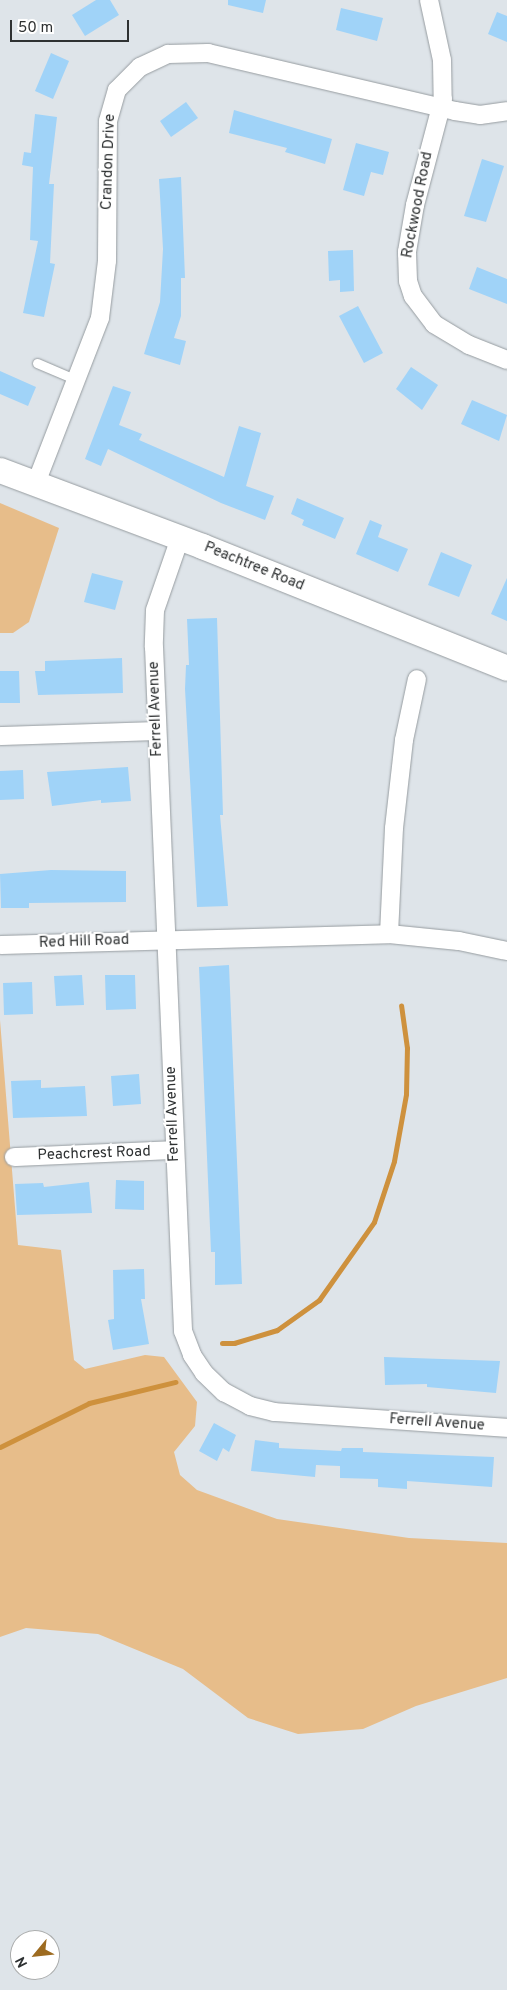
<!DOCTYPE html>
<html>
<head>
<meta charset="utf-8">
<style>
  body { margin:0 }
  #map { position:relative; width:507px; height:1990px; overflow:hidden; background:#dee4e9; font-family:Overpass,sans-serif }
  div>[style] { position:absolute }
  .green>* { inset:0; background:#e7bd8a }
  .stream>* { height:5px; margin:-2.5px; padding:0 2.5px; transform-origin:2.5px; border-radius:2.5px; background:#ce913d }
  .building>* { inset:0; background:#a0d3f8 }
  .roads { filter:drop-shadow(0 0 1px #969ca0) drop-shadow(0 0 1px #969ca0) }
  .lane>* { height:9px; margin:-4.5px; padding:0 4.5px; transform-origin:4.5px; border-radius:4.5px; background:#fff }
  .street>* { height:18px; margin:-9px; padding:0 9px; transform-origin:9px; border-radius:9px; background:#fff }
  .secondary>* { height:25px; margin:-12.5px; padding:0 12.5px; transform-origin:12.5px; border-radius:12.5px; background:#fff }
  span { translate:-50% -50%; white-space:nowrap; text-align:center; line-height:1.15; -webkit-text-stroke:4px #fff; paint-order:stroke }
  .street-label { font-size:15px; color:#2e3132 }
  .north { position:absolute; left:10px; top:1930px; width:50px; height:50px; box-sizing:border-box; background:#fff; border:1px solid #abadad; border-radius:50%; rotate:242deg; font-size:14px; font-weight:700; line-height:20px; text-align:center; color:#2e3132 }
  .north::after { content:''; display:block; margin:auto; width:18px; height:22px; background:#9d6b20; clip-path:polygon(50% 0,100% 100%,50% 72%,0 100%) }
  .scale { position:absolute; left:10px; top:20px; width:119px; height:22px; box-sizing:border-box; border:2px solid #2e3132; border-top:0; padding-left:6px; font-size:15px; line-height:18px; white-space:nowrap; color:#2e3132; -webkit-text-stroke:4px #fff; paint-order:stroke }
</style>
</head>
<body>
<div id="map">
  <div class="green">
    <i style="clip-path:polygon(0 503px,59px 528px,29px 622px,13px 633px,0 633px)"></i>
    <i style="clip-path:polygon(0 1020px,18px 1245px,61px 1250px,74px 1360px,85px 1369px,145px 1355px,164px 1357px,197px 1402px,195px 1426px,174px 1452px,180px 1475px,197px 1490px,277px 1519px,409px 1538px,507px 1543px,507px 1678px,416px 1706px,363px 1729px,298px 1734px,248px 1718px,183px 1669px,98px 1634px,26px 1628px,0 1637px)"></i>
  </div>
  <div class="stream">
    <i style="left:222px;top:1343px;width:12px"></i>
    <i style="left:234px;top:1343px;width:45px;rotate:-16.8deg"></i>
    <i style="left:277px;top:1330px;width:52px;rotate:-35.5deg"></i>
    <i style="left:319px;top:1300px;width:95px;rotate:-54.8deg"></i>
    <i style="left:374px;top:1222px;width:64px;rotate:-71.8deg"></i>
    <i style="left:394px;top:1161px;width:68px;rotate:-79.8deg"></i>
    <i style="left:406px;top:1094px;width:46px;rotate:-88.8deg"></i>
    <i style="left:407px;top:1048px;width:43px;rotate:-97.9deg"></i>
    <i style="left:0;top:1447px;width:99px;rotate:-26.3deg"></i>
    <i style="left:89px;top:1403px;width:89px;rotate:-13.7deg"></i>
  </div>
  <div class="building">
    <i style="clip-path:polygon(96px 0,110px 0,119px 15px,85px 36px,72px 15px)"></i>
    <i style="clip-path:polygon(228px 0,266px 0,263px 13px,228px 5px)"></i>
    <i style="clip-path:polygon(341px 8px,383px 18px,377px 41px,336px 30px)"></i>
    <i style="clip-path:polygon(497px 12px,507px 16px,507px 42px,488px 34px)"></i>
    <i style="clip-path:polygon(51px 53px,69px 61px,53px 99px,35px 91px)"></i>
    <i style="clip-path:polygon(186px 102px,198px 118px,171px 137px,160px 121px)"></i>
    <i style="clip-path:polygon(234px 110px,332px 139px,325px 164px,285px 152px,287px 148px,229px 133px)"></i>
    <i style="clip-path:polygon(35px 114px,57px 117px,49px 184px,54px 184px,50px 263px,55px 264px,44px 317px,23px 313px,38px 241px,30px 240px,33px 167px,22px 165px,24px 152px,31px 153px)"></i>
    <i style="clip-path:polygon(356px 143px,389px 152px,383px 175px,371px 172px,364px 196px,343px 190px)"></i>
    <i style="clip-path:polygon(482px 159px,504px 166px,486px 222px,464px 216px)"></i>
    <i style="clip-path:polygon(181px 177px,185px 278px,181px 278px,181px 316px,174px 338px,186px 341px,180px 365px,144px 354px,160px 302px,163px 249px,159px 179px)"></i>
    <i style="clip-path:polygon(353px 250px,354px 291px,340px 292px,340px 280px,329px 281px,328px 251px)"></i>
    <i style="clip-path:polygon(477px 267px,507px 279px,507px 304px,469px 289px)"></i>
    <i style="clip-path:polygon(358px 306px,383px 353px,364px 363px,339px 316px)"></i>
    <i style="clip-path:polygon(411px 367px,438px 385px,422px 410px,396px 389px)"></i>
    <i style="clip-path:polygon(0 371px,36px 387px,28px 406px,0 394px)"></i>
    <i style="clip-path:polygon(113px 386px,131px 392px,119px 425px,142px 434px,139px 440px,224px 477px,239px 426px,261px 433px,246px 486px,274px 496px,265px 520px,221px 503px,108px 449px,101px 466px,85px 459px)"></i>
    <i style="clip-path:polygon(472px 400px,507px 415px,499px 441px,461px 424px)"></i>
    <i style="clip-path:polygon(297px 498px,344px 518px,335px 539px,302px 525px,304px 520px,291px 514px)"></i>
    <i style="clip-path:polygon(370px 520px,382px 525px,378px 537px,408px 549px,398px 572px,356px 554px)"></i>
    <i style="clip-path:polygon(441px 552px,472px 565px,459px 597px,428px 585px)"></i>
    <i style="clip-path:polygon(92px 573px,123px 581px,115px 610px,84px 602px)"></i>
    <i style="clip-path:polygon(507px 578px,507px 621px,491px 614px)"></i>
    <i style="clip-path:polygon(217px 618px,223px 815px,220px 815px,228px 906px,197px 907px,185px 689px,186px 665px,189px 665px,187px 619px)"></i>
    <i style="clip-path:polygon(122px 658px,123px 693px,38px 695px,35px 671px,45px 671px,45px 661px)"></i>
    <i style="clip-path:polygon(0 671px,19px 671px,20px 703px,0 703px)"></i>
    <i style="clip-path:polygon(128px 767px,131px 801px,101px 803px,101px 800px,52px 806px,47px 772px)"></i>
    <i style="clip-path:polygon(23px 770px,24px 799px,0 800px,0 771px)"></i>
    <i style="clip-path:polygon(51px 870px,126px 871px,126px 902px,29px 903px,29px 908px,1px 908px,0 874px)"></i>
    <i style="clip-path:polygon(229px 965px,242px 1284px,215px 1285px,215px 1252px,211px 1252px,199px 967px)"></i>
    <i style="clip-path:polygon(82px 975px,84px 1005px,56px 1006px,54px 976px)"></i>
    <i style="clip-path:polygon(105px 975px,135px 975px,136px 1009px,106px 1010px)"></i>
    <i style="clip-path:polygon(32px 982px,33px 1014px,4px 1015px,3px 983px)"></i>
    <i style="clip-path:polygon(139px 1074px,141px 1104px,113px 1106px,111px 1076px)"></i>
    <i style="clip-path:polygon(41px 1080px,41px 1088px,85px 1086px,87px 1116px,13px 1118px,11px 1081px)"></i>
    <i style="clip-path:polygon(116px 1180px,144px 1181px,144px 1210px,115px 1209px)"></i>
    <i style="clip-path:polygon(89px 1182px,92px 1213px,17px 1215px,15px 1184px,43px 1183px,44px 1187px)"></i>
    <i style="clip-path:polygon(144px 1269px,145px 1299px,141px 1299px,149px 1344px,113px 1350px,108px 1320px,114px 1319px,113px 1270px)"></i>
    <i style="clip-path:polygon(384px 1357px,500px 1361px,496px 1393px,427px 1387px,427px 1384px,385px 1385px)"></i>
    <i style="clip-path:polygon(214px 1423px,236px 1435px,229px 1452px,223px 1448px,217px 1461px,199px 1451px)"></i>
    <i style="clip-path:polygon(255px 1440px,279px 1443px,279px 1448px,341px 1451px,342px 1448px,363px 1448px,363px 1452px,494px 1457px,492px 1487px,407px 1481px,407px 1489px,378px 1487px,378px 1479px,340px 1478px,340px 1466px,316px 1465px,315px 1477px,251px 1471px)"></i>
  </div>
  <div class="roads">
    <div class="lane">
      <i style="left:37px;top:363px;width:43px;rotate:23deg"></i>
    </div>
    <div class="street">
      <i style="left:429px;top:0;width:61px;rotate:77.8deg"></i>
      <i style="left:442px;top:60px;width:39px;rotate:89deg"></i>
      <i style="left:443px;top:99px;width:110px;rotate:104.8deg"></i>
      <i style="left:415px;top:205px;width:48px;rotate:99.7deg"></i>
      <i style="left:407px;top:252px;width:29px;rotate:88deg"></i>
      <i style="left:408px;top:281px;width:16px;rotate:72deg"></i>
      <i style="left:413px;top:296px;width:35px;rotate:53deg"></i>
      <i style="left:434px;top:324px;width:41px;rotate:31deg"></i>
      <i style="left:469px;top:345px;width:41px;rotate:21.5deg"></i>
      <i style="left:36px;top:483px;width:177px;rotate:-68.8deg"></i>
      <i style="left:100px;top:318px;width:57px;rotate:-83deg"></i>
      <i style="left:107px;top:261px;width:140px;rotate:-89.6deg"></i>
      <i style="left:108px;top:121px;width:32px;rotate:-74deg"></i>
      <i style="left:117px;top:90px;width:33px;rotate:-45deg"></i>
      <i style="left:140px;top:67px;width:31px;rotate:-25deg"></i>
      <i style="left:168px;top:54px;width:40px;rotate:-1.4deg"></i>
      <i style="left:208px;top:53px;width:254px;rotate:13.2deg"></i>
      <i style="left:455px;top:111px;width:25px;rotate:9deg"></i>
      <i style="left:480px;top:115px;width:27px;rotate:-8deg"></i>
      <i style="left:180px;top:538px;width:76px;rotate:109.1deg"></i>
      <i style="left:155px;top:610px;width:37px;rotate:92deg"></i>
      <i style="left:154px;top:647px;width:685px;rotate:87.57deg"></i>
      <i style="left:183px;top:1331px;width:26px;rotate:69deg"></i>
      <i style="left:192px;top:1355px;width:22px;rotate:56deg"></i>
      <i style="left:204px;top:1373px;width:28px;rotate:44deg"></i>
      <i style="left:224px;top:1392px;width:30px;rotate:28deg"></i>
      <i style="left:250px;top:1406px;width:25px;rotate:14deg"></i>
      <i style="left:274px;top:1412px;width:234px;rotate:3.9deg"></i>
      <i style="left:0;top:736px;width:156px;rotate:-1.8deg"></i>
      <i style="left:389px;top:934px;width:106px;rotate:-87.3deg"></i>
      <i style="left:394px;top:828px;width:89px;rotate:-83.5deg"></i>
      <i style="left:404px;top:740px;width:62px;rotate:-78deg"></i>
      <i style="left:1px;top:945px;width:388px;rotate:-1.6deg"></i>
      <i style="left:389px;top:934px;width:70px;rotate:5.7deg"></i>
      <i style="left:459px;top:941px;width:49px;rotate:11.8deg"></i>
      <i style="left:14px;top:1157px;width:160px;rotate:-2.5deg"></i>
    </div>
    <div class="secondary">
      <i style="left:0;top:470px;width:216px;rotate:20.6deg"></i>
      <i style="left:202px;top:546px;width:328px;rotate:21.8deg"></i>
    </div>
  </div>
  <div class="street-label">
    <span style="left:109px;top:162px;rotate:-88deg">Crandon Drive</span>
    <span style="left:418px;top:205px;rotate:-79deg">Rockwood Road</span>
    <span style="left:254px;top:567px;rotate:22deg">Peachtree Road</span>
    <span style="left:156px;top:709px;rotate:-92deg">Ferrell Avenue</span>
    <span style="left:84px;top:942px;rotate:-2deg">Red Hill Road</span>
    <span style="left:173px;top:1114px;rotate:-92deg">Ferrell Avenue</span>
    <span style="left:94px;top:1154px;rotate:-2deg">Peachcrest Road</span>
    <span style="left:437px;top:1423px;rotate:4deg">Ferrell Avenue</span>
  </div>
  <div class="north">N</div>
  <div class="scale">50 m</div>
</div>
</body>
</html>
